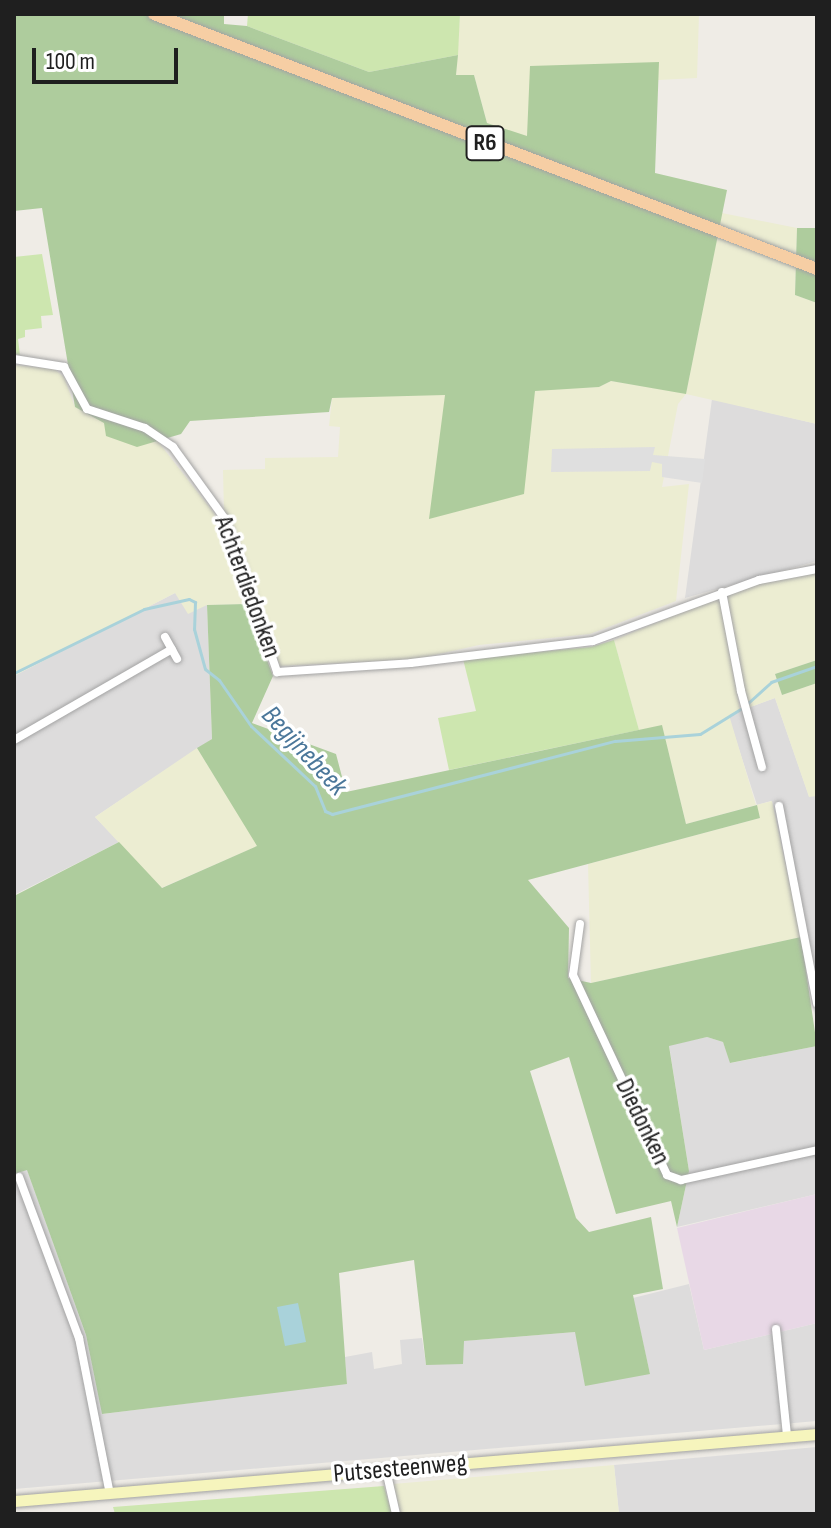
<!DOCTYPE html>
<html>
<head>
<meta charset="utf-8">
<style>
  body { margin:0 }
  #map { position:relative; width:831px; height:1528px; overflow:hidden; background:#efece6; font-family:"Sofia Sans Condensed",sans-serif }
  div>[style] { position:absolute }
  .residential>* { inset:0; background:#dddcdc }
  .industrial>* { inset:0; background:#e8d8e6 }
  .farmland>* { inset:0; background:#ecedd2 }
  .grass>* { inset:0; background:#cde6af }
  .forest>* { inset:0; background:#aecc9d }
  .parking>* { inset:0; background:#dfdfdf }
  .water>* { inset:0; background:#a9d2da }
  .stream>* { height:3px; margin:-1.5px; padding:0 1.5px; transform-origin:1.5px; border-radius:1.5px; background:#a9d2da }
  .roads { filter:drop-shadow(0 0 2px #a3a3a3) drop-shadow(0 0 2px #a3a3a3) }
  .street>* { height:8px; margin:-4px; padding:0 4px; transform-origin:4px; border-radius:4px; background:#fff }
  .secondary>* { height:11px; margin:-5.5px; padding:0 5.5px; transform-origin:5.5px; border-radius:5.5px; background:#f6f5bd }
  .primary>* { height:12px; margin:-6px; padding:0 6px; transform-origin:6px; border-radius:6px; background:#f6cea4 }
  span { translate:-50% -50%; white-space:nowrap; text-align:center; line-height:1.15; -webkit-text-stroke:7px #fff; paint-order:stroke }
  .shield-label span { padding:2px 6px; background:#fff; border:2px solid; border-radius:6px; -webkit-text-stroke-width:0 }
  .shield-label { font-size:24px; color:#1f1f1f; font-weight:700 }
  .street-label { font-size:26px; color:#1f1f1f }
  .water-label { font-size:28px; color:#4b779a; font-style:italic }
  .frame { position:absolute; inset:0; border:16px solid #1f1f1f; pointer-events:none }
  .scale { position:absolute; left:32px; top:48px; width:146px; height:36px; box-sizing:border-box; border:4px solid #1f1f1f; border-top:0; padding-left:10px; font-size:24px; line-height:28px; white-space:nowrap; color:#1f1f1f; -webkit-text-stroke:6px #fff; paint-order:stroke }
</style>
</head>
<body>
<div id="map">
  <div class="residential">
    <i style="clip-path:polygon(712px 399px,817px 424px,817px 561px,685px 598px)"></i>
    <i style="clip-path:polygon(175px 593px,207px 605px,212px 739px,95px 817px,119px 842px,14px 895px,14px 676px)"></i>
    <i style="clip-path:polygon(775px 698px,809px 796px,817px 796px,817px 1026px,771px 801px,757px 805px,728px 715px)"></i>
    <i style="clip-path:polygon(707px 1037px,723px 1042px,731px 1063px,817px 1046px,817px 1194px,677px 1227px,689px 1171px,669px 1045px)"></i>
    <i style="clip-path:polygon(27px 1169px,86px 1335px,103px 1414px,347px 1383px,345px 1357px,372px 1352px,374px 1369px,402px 1364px,400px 1340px,422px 1338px,426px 1365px,463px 1341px,575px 1332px,650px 1374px,633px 1298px,689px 1284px,704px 1350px,817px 1323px,817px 1421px,14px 1489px,14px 1174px)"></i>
    <i style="clip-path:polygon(817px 1447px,817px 1514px,619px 1514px,614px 1465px)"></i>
  </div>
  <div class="industrial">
    <i style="clip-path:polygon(817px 1194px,817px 1323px,704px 1350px,677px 1228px)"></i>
  </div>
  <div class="farmland">
    <i style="clip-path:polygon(460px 14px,699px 14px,697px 78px,658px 80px,658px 62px,528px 137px,487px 123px,474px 75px,456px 75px)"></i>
    <i style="clip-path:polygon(722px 213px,797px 228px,795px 295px,817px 303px,817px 424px,686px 394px,678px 404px,662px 487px,689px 484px,676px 601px,590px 634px,479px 645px,417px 659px,280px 666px,224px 513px,223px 470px,265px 469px,265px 458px,338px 457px,340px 427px,329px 426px,332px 398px,599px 387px,611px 381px,686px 393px)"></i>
    <i style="clip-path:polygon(14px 365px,54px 369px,64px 377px,75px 407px,156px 439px,214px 513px,246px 604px,207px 605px,188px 614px,175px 593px,14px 676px)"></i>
    <i style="clip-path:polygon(817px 571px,817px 660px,775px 674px,782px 695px,817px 683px,817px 796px,809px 797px,775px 698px,748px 708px,727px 594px,787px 575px)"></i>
    <i style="clip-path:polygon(719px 597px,740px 710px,729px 715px,756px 805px,772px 801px,801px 937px,591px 983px,588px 864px,760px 818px,756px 805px,686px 824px,662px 726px,639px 730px,614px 640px)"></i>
    <i style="clip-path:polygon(197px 748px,258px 846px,161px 888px,95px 817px)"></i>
    <i style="clip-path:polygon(614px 1465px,619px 1514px,401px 1514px,393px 1484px)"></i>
  </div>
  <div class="grass">
    <i style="clip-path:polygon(248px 14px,460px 14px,458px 55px,369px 72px,247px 26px)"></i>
    <i style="clip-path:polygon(42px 254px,53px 315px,41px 316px,42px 328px,25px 330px,25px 337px,18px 339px,20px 355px,14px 354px,14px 257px)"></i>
    <i style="clip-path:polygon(614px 640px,639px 730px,449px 770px,438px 718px,476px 711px,463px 659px,591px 647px)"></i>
    <i style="clip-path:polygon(384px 1486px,392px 1514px,115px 1514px,113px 1507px)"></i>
  </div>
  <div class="forest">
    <i style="clip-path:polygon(14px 14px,224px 14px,224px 24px,247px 26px,369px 72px,458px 55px,456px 75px,474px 75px,487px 123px,527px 136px,530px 66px,659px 62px,655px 173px,727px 190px,686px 394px,611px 381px,599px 387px,535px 391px,524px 494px,429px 519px,445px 395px,332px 398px,329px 412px,190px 421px,181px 434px,137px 447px,106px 436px,104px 423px,75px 407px,42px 208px,14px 211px)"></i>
    <i style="clip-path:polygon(797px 228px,817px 228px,817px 303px,795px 295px)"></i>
    <i style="clip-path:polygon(246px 604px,273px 676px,252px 723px,336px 754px,346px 792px,662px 725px,686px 824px,757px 805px,760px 818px,528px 880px,569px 928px,568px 978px,591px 983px,801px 937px,817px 1046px,730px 1063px,723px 1042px,707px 1037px,669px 1046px,689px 1171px,677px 1227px,671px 1201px,616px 1214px,569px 1057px,530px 1071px,576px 1218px,589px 1232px,651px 1217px,663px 1289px,633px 1295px,650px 1374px,585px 1386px,575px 1332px,464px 1341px,463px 1364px,426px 1365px,414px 1260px,339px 1273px,347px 1384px,102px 1414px,86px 1335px,27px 1170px,14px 1174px,14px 896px,119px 842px,162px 888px,257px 846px,197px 748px,212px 739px,207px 605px)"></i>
    <i style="clip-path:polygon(817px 660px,817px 683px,782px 695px,775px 674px)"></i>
  </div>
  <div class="parking">
    <i style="clip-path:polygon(655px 447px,653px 455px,705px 459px,702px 483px,662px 477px,662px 464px,652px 462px,650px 471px,551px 472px,552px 449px)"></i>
  </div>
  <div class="water">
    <i style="clip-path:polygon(298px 1303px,306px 1342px,285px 1346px,277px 1307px)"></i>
  </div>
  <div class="stream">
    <i style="left:14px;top:673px;width:145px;rotate:-26.2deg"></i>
    <i style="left:144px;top:609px;width:46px;rotate:-12.5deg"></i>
    <i style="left:189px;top:599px;width:7px;rotate:27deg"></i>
    <i style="left:195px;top:602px;width:27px;rotate:92deg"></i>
    <i style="left:194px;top:629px;width:41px;rotate:74.6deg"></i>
    <i style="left:205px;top:669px;width:18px;rotate:38deg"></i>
    <i style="left:219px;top:680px;width:56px;rotate:55.2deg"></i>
    <i style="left:251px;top:726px;width:88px;rotate:43.2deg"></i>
    <i style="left:315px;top:786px;width:27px;rotate:68deg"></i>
    <i style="left:325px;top:811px;width:8px;rotate:23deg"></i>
    <i style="left:332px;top:814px;width:292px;rotate:-14.5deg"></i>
    <i style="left:615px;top:741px;width:85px;rotate:-4.7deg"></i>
    <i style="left:700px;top:734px;width:49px;rotate:-31.8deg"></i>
    <i style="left:748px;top:703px;width:31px;rotate:-42deg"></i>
    <i style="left:771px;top:682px;width:49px;rotate:-19.2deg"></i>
  </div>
  <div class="roads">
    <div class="street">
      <i style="left:14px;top:359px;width:51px;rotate:9.1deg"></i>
      <i style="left:64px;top:367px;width:48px;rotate:61.3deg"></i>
      <i style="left:87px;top:409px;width:61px;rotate:18.1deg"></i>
      <i style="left:145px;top:428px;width:34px;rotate:34deg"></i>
      <i style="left:173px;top:447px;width:89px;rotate:54.2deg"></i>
      <i style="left:225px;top:519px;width:162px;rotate:71.2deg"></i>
      <i style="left:277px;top:672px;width:134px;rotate:-3.8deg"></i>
      <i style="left:411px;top:663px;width:183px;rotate:-6.9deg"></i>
      <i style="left:593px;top:641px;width:177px;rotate:-20.2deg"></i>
      <i style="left:759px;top:580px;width:59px;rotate:-10.7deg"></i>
      <i style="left:722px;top:592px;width:101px;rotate:79.1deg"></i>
      <i style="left:741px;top:691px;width:79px;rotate:74.6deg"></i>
      <i style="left:165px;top:637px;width:25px;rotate:61deg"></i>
      <i style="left:14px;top:740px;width:182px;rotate:-29.9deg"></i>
      <i style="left:779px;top:806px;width:201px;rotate:79.1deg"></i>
      <i style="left:580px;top:924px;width:51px;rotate:97.8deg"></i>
      <i style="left:573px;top:975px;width:221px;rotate:64.8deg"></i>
      <i style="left:667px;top:1175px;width:15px;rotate:20deg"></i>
      <i style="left:681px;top:1180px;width:139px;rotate:-12.4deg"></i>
      <i style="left:19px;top:1177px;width:172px;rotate:69.6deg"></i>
      <i style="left:79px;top:1338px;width:159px;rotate:78.8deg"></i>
      <i style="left:776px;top:1329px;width:108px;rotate:84.1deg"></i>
      <i style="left:386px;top:1470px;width:45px;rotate:77.2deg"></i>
    </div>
    <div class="secondary">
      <i style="left:14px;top:1501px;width:806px;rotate:-4.77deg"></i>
    </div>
    <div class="primary">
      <i style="left:154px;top:14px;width:710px;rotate:21.04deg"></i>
    </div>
  </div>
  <div class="shield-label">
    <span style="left:485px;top:143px">R6</span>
  </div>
  <div class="street-label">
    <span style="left:247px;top:587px;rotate:70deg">Achterdiedonken</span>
    <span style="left:642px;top:1122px;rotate:64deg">Diedonken</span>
    <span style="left:400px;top:1469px;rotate:-5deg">Putsesteenweg</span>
  </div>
  <div class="water-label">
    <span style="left:304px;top:751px;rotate:47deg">Begijnebeek</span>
  </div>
  <div class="frame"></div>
  <div class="scale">100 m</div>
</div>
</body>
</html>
